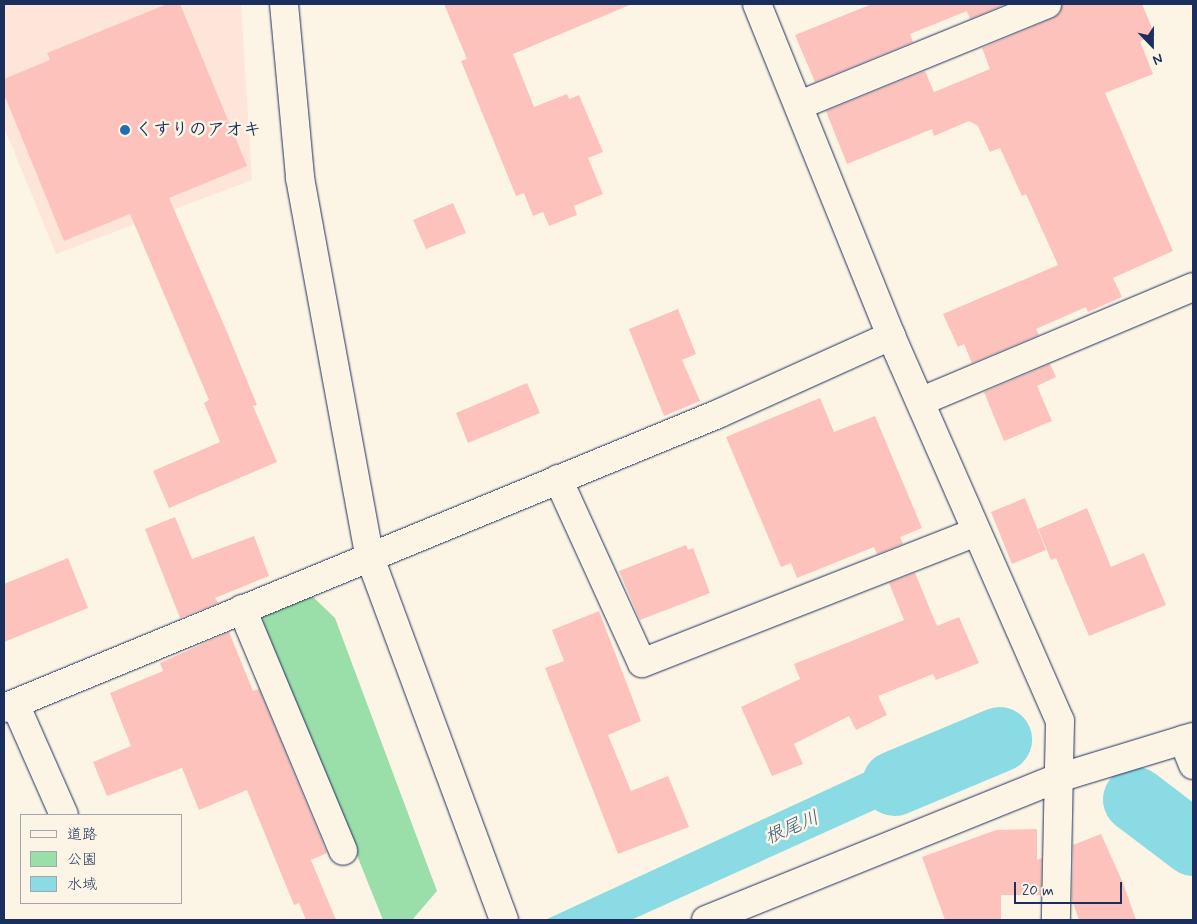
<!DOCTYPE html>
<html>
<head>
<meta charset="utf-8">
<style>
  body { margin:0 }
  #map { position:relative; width:1197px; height:924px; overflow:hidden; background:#fcf5e5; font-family:Mynerve,"Klee One",sans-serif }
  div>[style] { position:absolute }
  .built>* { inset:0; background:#fde6d9 }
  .green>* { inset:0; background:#9adeaa }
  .water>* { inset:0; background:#8adbe3 }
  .river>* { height:65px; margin:-32.5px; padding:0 32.5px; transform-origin:32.5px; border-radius:32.5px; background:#8adbe3 }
  .building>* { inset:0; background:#fec2bc }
  .roads { filter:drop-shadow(0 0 1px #1b2f5e) drop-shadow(0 0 1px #1b2f5e) }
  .street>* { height:28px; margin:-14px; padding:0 14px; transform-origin:14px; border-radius:14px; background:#fcf5e5 }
  .secondary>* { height:28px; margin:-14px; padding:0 14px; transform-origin:14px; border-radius:14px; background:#fcf5e5 }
  .dots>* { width:14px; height:14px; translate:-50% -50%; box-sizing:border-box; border:2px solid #fcf5e5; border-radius:50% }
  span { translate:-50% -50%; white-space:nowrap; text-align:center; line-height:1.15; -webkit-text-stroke:5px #fcf5e5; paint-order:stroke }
  .poi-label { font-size:18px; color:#1b2f5e; font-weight:700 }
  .left { translate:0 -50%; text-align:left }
  .water-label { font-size:19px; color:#375a7f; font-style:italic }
  .frame { position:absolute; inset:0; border:5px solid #1b2f5e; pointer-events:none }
  .legend { position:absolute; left:20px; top:814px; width:162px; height:90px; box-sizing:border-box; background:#fcf5e5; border:1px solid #a2a6af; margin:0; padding:6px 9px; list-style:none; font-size:15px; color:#1b2f5e }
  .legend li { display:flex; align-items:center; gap:10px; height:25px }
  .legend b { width:25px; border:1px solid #a2a6af }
  .north { position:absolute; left:1127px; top:20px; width:50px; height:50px; -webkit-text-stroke:4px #fcf5e5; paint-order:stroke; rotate:158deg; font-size:14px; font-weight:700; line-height:20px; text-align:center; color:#1b2f5e }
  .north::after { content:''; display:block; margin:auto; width:18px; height:22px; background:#1b2f5e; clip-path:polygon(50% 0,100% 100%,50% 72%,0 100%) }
  .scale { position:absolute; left:1014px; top:882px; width:108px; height:22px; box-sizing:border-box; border:2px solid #1b2f5e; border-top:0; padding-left:6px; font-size:15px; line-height:18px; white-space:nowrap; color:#1b2f5e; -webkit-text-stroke:4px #fcf5e5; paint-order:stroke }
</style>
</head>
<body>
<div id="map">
  <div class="built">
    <i style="clip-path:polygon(4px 4px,241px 4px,252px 180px,56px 254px,4px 127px)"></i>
  </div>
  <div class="green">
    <i style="clip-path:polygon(312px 596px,335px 618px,437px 891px,412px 920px,383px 920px,261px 617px)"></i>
  </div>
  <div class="water">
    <i style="clip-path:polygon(967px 725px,985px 760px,631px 920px,545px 920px)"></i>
  </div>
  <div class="river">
    <i style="left:894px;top:783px;width:114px;rotate:-22.7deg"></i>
    <i style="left:1135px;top:799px;width:73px;rotate:37.2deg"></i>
  </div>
  <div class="building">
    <i style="clip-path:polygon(167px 4px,180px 4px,247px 166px,169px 198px,227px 332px,257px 405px,253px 406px,277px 462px,169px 508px,153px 471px,220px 442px,204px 403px,209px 400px,130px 214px,64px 241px,4px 94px,4px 79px,50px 60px,47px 53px)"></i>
    <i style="clip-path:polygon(444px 4px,632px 4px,513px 54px,534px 107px,567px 94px,569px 99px,579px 95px,603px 152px,588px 158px,603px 194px,574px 206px,577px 215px,549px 226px,543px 212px,533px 216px,524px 193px,516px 196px,461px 61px,467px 59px)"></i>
    <i style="clip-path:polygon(872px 4px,1006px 4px,970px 19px,967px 11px,910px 34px,913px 42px,815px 82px,795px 35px)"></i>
    <i style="clip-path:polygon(1062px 4px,1142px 4px,1155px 35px,1140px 41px,1153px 74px,1105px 93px,1173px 251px,1113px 278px,1122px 297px,1088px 312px,1086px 307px,1036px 329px,1039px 335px,972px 363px,964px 344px,958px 347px,943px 314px,1058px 265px,1026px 194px,1022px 196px,1000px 148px,990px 152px,978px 126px,969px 121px,934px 136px,932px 129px,847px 164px,826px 111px,925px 71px,934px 92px,990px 69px,982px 48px,1053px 18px,1060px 13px)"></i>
    <i style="clip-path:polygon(453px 203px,466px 233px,426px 249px,413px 220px)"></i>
    <i style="clip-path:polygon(678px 309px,696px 354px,682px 360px,700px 401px,664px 416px,629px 329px)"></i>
    <i style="clip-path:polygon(1050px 364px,1056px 377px,1037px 386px,1052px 421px,1004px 441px,984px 392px)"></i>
    <i style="clip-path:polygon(527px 383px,540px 413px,468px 443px,456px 413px)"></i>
    <i style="clip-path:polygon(820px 398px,834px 432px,875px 416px,922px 528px,900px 537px,903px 544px,877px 554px,874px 547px,797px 578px,791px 563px,781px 567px,726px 437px)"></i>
    <i style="clip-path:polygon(1025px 498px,1046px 550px,1012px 564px,991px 512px)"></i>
    <i style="clip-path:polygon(1087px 508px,1111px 567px,1144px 553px,1166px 605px,1089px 636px,1056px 558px,1051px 560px,1038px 529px)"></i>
    <i style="clip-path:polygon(175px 517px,192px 559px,254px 536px,269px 576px,215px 598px,218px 603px,180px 618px,145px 529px)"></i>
    <i style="clip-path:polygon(686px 545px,688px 550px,693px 548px,710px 593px,640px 620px,619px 571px)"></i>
    <i style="clip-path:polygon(68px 558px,88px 608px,4px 642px,4px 584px)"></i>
    <i style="clip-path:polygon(915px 573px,937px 626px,959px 617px,979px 663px,936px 680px,933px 674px,878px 696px,887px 715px,856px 730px,849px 716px,794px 744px,803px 764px,772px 776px,741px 707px,800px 679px,794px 664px,904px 620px,889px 583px)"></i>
    <i style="clip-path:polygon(599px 611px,641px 721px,608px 735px,631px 791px,668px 776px,689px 827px,618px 854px,545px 668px,564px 661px,552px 630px)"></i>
    <i style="clip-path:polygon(229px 632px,253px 691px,259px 689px,327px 853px,311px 860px,336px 920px,306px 920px,299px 903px,294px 905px,247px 790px,199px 810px,182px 768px,107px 796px,93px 762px,131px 746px,110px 693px,163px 671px,160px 663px)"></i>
    <i style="clip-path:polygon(1037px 829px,1037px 860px,1042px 858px,1041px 895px,1001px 895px,1001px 920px,945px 920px,922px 857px,996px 830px)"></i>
    <i style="clip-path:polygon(1101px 834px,1123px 883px,1136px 920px,1079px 920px,1072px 900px,1073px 845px)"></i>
  </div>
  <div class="roads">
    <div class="street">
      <i style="left:757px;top:4px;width:358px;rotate:68deg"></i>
      <i style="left:891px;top:336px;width:420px;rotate:66.3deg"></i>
      <i style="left:1060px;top:721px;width:199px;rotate:91.2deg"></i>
      <i style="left:800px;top:105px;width:267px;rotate:-22.2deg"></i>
      <i style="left:922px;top:401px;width:294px;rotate:-22.8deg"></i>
      <i style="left:558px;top:479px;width:202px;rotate:65.5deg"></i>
      <i style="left:642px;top:663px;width:359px;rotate:-21.4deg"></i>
      <i style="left:242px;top:609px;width:262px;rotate:67.3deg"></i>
      <i style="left:15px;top:704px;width:121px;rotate:66.2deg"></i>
      <i style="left:4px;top:708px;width:772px;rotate:-22.38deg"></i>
      <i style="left:718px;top:414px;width:190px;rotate:-24.3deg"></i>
      <i style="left:1183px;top:740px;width:27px;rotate:68deg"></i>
    </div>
    <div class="secondary">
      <i style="left:284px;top:4px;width:175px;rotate:84.7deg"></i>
      <i style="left:300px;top:178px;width:383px;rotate:79.6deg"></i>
      <i style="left:369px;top:555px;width:389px;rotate:69.7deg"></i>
      <i style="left:706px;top:920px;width:380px;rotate:-22deg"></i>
      <i style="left:1058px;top:778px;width:141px;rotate:-16.9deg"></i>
    </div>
  </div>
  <div class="dots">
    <i style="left:125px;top:130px;background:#1f6fb2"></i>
  </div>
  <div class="poi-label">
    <span class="left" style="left:135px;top:130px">くすりのアオキ</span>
  </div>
  <div class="water-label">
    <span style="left:792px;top:828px;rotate:-23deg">根尾川</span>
  </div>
  <div class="frame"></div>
  <ul class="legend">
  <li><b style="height:6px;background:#fcf5e5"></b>道路</li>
  <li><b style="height:14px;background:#9adeaa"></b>公園</li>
  <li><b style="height:14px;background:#8adbe3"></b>水域</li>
  </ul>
  <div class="north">N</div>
  <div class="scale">20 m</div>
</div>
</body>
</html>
